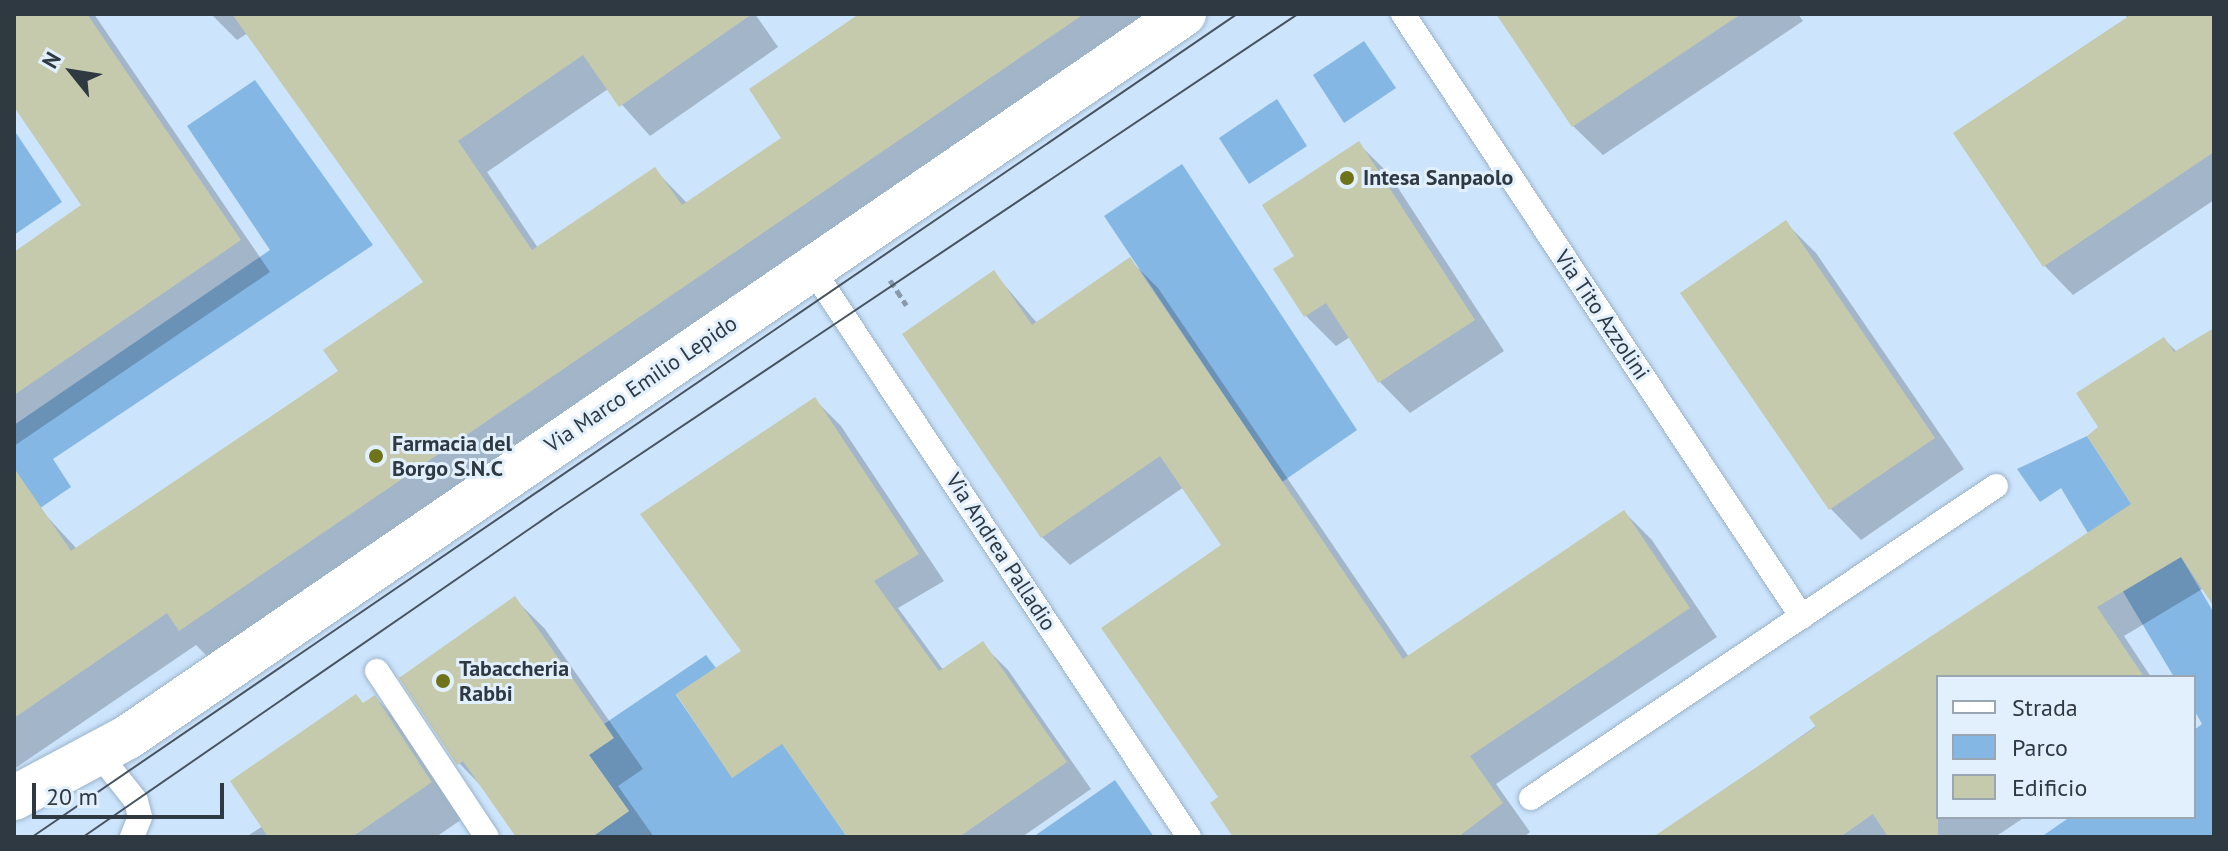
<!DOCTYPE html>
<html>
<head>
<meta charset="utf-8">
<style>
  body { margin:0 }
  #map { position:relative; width:2228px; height:851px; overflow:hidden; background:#cce4fc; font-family:"PT Sans",sans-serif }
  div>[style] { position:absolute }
  .green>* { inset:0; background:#85b7e5 }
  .shadow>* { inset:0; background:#0003 }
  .building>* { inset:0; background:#c6caac }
  .path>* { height:5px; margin-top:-2.5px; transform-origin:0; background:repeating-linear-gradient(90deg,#889aab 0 8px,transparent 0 12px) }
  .roads { filter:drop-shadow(0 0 2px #9bb3c9) drop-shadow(0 0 2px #9bb3c9) }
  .lane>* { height:24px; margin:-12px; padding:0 12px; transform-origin:12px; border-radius:12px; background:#fff }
  .secondary>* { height:44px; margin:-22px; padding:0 22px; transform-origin:22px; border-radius:22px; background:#fff }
  .tram>* { height:2px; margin:-1px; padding:0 1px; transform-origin:1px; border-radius:1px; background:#48545f }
  .dots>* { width:22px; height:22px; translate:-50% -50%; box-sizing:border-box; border:4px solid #e2f0fe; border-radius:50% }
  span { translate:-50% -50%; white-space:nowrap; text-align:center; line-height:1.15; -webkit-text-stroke:6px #e2f0fe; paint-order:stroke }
  .poi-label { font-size:22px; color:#2f3942; font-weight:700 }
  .left { translate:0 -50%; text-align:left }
  .street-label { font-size:22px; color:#2f3942 }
  .frame { position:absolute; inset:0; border:16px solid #2f3942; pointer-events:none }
  .legend { position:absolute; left:1936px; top:675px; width:260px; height:144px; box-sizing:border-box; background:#e2f0fe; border:2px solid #9aa7b3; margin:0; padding:10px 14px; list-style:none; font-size:24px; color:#2f3942 }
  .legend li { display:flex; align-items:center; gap:16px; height:40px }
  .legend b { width:40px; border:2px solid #9aa7b3 }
  .north { position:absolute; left:32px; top:32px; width:80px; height:80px; -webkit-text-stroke:6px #e2f0fe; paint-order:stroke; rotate:300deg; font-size:22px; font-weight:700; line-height:32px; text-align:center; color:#2f3942 }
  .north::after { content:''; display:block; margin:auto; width:28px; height:36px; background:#2f3942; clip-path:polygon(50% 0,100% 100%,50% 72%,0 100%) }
  .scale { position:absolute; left:32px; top:783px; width:192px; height:36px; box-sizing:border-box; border:4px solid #2f3942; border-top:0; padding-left:10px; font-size:24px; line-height:28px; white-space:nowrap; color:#2f3942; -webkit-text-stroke:6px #e2f0fe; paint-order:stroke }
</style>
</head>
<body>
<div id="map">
  <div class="green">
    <i style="clip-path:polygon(1364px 41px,1396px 88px,1344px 123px,1313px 75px)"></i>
    <i style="clip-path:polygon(255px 80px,373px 245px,53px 459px,71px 487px,14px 526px,14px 425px,270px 250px,187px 126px)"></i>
    <i style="clip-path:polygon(1277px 99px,1307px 146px,1249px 184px,1219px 138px)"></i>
    <i style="clip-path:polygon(14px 130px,62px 202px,14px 235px)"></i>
    <i style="clip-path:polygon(1182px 164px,1357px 430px,1282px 482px,1104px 216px)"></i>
    <i style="clip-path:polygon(2087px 436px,2170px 563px,2181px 557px,2214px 613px,2214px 837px,2041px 837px,2070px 817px,2194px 817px,2194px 730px,2202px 724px,2194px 710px,2194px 677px,2174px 677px,2061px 488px,2040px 502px,2017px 469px)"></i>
    <i style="clip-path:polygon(706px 655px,716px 668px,676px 695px,732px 777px,782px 743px,847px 837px,592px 837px,629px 811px,589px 755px,613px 738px,604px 724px)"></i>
    <i style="clip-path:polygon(1115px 780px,1154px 837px,1033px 837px)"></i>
  </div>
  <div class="shadow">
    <i style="clip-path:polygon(14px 14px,94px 14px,270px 272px,14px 446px,14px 254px,84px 206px,14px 104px)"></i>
    <i style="clip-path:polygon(211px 14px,755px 14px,778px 47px,650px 136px,608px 89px,487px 172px,538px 248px,655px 170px,688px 204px,784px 139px,863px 14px,1160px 14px,211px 660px,196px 645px,14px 769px,14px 528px,41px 510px,77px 549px,341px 372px,425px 282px,248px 33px,237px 40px)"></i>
    <i style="clip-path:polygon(1507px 14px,1798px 14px,1803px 21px,1603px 155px,1573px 126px)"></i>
    <i style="clip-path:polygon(2125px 14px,2214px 14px,2214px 200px,2073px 295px,2044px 265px,2128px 19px)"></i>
    <i style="clip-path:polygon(1359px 144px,1389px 174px,1504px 351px,1410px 413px,1380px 382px,1350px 337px,1336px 346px,1306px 316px,1297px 256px)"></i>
    <i style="clip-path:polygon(1786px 223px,1816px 253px,1964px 469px,1861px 540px,1831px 509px,1682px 293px)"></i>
    <i style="clip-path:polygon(1130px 260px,1158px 288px,1409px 657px,1624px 512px,1652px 540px,1717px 637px,1496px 784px,1530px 832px,1524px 837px,1236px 837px,1221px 798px,1224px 546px,1184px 487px,1070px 565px,1042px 537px,994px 273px,1038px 324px)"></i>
    <i style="clip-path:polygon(2214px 338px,2214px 600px,2204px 588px,2124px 636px,2151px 677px,1938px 677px,1938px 817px,2025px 817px,1995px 837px,1657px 837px,2134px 504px,2101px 428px,2164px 339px,2177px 352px)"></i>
    <i style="clip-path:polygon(815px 400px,841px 426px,944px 581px,898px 608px,944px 671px,982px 644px,1008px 670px,1091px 789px,1022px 837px,849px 837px,725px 664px,744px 652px)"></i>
    <i style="clip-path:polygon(515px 599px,545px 629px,643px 769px,618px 786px,654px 837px,518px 837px,487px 792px,459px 763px)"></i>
    <i style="clip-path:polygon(375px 697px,409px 732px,465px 817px,436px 837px,246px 837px,263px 826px)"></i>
  </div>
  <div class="building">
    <i style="clip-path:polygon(14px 14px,87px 14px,241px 240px,14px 395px,14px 252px,81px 205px,14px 107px)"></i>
    <i style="clip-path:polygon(232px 14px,752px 14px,619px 107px,583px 55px,458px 141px,532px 250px,655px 167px,682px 205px,781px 138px,749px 89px,859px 14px,1084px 14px,179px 631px,167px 613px,14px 718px,14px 468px,71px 551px,338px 371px,323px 350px,423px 282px)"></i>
    <i style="clip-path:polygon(1496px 14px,1741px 14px,1572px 127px)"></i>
    <i style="clip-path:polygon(2132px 14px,2214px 14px,2214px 152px,2043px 267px,1953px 133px)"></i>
    <i style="clip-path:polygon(1359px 141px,1475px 320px,1378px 383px,1326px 303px,1304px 317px,1273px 269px,1294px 256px,1262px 205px)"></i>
    <i style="clip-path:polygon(1786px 220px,1935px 438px,1829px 510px,1680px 293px)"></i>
    <i style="clip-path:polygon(1130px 257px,1403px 659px,1624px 510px,1690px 608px,1470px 756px,1503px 803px,1458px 837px,1233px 837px,1210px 803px,1218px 797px,1101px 628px,1221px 545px,1160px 456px,1041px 538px,902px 334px,994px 270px,1032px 325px)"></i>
    <i style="clip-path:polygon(2214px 328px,2214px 607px,2181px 557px,2097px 607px,2144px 677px,1938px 677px,1938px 837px,1888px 837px,1873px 814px,1840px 837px,1653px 837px,1816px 727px,1809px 717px,2131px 504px,2087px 436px,2098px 427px,2076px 393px,2164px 337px,2174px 352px)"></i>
    <i style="clip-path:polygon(815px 397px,919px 554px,874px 581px,939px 671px,983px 641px,1067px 762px,959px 837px,847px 837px,782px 744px,732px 778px,676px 694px,741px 651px,640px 514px)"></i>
    <i style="clip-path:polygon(515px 596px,614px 738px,589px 755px,629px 811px,592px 837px,516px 837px,463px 761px,457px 765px,399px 678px)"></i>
    <i style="clip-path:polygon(356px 694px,363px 703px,375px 695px,432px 782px,352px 837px,268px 837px,230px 781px)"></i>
  </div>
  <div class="path">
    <i style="left:890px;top:280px;width:30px;rotate:57deg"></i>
  </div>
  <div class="roads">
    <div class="lane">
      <i style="left:1403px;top:14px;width:723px;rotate:56.51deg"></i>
      <i style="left:811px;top:267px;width:684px;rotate:56.45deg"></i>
      <i style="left:377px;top:671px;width:199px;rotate:56.5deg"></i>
      <i style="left:98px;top:753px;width:61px;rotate:51.6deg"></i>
      <i style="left:136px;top:801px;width:16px;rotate:76deg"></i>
      <i style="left:140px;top:817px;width:22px;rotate:112deg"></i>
      <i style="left:1531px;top:798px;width:560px;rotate:-33.86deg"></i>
    </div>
    <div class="secondary">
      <i style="left:14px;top:798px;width:129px;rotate:-28.2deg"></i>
      <i style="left:128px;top:737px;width:1280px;rotate:-34.4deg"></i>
    </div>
  </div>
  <div class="tram">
    <i style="left:32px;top:837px;width:1459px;rotate:-34.33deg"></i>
    <i style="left:83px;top:837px;width:569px;rotate:-34.61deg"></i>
    <i style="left:551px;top:514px;width:899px;rotate:-33.8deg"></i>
  </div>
  <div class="dots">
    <i style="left:1347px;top:178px;background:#6f741b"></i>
    <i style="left:376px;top:456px;background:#6f741b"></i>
    <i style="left:443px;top:681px;background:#6f741b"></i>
  </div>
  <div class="poi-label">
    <span class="left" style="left:1363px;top:178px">Intesa Sanpaolo</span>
    <span class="left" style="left:392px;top:456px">Farmacia del<br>Borgo S.N.C</span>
    <span class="left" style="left:459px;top:681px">Tabaccheria<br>Rabbi</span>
  </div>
  <div class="street-label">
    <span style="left:1602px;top:315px;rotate:56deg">Via Tito Azzolini</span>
    <span style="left:641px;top:384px;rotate:-34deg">Via Marco Emilio Lepido</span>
    <span style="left:1001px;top:552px;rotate:57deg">Via Andrea Palladio</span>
  </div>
  <div class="frame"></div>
  <ul class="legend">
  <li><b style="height:10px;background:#fff"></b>Strada</li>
  <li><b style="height:22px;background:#85b7e5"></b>Parco</li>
  <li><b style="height:22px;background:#c6caac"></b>Edificio</li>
  </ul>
  <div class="north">N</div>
  <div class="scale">20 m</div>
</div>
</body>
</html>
